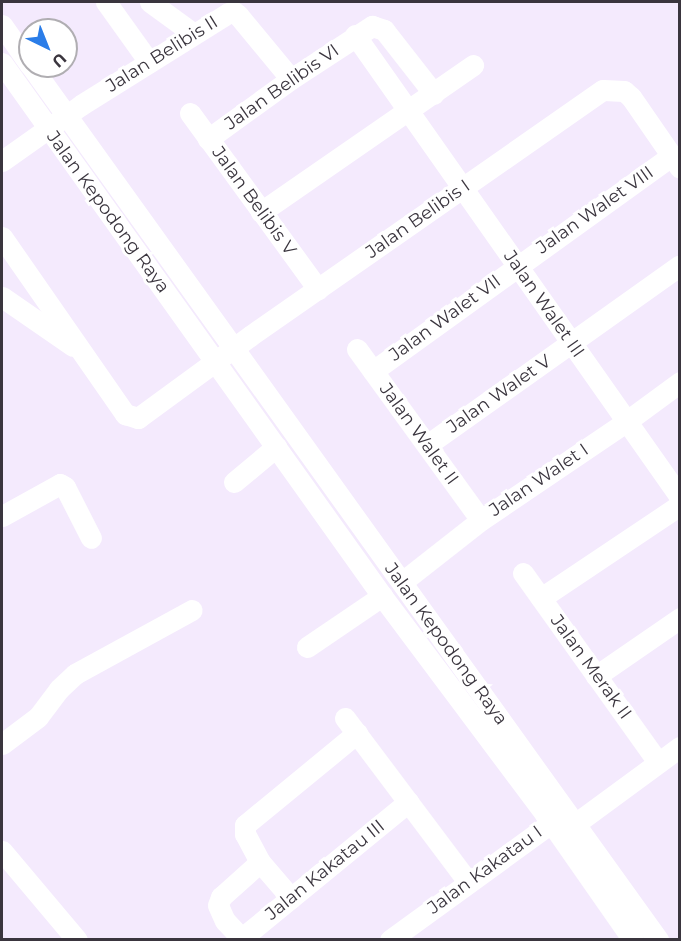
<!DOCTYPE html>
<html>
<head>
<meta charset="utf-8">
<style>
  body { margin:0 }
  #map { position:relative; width:681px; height:941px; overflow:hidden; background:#f4eafd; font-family:Montserrat,sans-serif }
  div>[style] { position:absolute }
  .minor>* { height:21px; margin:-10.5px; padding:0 10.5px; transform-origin:10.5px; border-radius:10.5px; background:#fff }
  span { translate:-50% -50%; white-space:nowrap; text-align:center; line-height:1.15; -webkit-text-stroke:6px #fff; paint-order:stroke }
  .street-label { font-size:18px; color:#3a353e }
  .frame { position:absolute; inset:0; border:3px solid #3a353e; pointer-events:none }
  .north { position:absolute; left:18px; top:18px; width:60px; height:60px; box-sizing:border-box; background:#fff; border:2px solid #b0aeb2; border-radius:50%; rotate:137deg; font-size:16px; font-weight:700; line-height:24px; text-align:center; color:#3a353e }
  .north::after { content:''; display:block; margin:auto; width:21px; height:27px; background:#2b7de8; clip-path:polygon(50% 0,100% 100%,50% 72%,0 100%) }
</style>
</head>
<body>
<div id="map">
  <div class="minor">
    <i style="left:106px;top:2px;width:74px;rotate:54.4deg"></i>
    <i style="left:150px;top:2px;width:54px;rotate:36deg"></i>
    <i style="left:2px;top:25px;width:49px;rotate:55deg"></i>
    <i style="left:355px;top:35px;width:565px;rotate:54.88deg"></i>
    <i style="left:2px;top:63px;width:655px;rotate:54.51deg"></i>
    <i style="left:382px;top:596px;width:272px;rotate:53.2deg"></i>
    <i style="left:545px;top:814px;width:154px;rotate:55.1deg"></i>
    <i style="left:31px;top:66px;width:1076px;rotate:54.34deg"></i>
    <i style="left:190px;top:113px;width:218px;rotate:54deg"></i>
    <i style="left:208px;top:139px;width:102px;rotate:-35.9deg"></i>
    <i style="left:291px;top:79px;width:97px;rotate:-33.2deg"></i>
    <i style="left:372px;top:26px;width:13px;rotate:18deg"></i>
    <i style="left:384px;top:30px;width:81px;rotate:52deg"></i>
    <i style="left:2px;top:161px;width:97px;rotate:-35.3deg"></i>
    <i style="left:81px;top:105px;width:173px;rotate:-32deg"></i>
    <i style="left:228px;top:13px;width:6px;rotate:-9deg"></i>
    <i style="left:234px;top:12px;width:5px;rotate:37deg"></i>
    <i style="left:238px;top:15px;width:83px;rotate:50.4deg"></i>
    <i style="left:261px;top:212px;width:258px;rotate:-34.7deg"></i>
    <i style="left:2px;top:237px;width:216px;rotate:55.2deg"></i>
    <i style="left:125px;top:414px;width:14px;rotate:17deg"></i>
    <i style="left:138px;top:418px;width:139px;rotate:-36.2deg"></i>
    <i style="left:250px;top:336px;width:430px;rotate:-34.9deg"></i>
    <i style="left:603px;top:90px;width:21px;rotate:3deg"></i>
    <i style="left:624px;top:91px;width:9px;rotate:41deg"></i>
    <i style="left:631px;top:97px;width:86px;rotate:55.4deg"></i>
    <i style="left:2px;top:297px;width:86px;rotate:34.6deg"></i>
    <i style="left:357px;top:349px;width:211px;rotate:54.1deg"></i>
    <i style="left:373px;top:371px;width:369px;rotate:-35.8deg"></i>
    <i style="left:427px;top:445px;width:310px;rotate:-35.4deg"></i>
    <i style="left:234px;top:482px;width:55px;rotate:-39.8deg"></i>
    <i style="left:2px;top:516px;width:66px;rotate:-28.9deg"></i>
    <i style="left:60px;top:484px;width:6px;rotate:31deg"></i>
    <i style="left:65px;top:487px;width:57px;rotate:63deg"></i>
    <i style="left:523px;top:573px;width:232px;rotate:54.5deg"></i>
    <i style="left:402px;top:582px;width:100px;rotate:-38.1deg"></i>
    <i style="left:481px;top:520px;width:176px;rotate:-34.1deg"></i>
    <i style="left:627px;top:421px;width:66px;rotate:-36.3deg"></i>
    <i style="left:541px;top:598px;width:167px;rotate:-33.8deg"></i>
    <i style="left:307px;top:647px;width:91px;rotate:-34.2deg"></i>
    <i style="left:596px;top:676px;width:102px;rotate:-34.6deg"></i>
    <i style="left:345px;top:718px;width:205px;rotate:53.1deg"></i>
    <i style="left:2px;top:744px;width:45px;rotate:-36.9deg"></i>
    <i style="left:38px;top:717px;width:35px;rotate:-53deg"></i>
    <i style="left:59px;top:689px;width:22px;rotate:-43deg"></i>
    <i style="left:75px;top:674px;width:133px;rotate:-28.7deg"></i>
    <i style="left:575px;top:824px;width:130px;rotate:-36.3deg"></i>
    <i style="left:2px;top:851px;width:116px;rotate:49.9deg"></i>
    <i style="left:291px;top:898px;width:48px;rotate:-130.7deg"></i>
    <i style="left:260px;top:862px;width:32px;rotate:-118deg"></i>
    <i style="left:245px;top:834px;width:9px;rotate:-90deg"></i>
    <i style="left:245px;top:825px;width:145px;rotate:-39.4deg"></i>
    <i style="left:242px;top:938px;width:215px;rotate:-39.3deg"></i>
    <i style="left:243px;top:940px;width:26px;rotate:-133deg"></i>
    <i style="left:225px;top:921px;width:17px;rotate:-114deg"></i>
    <i style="left:218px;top:905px;width:9px;rotate:-69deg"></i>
    <i style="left:221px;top:897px;width:52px;rotate:-41.9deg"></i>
    <i style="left:390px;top:940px;width:199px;rotate:-36deg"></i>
  </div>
  <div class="street-label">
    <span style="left:162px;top:54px;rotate:-32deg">Jalan Belibis II</span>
    <span style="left:282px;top:87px;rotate:-35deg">Jalan Belibis VI</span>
    <span style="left:254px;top:201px;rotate:54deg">Jalan Belibis V</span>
    <span style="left:595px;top:210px;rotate:-35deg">Jalan Walet VIII</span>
    <span style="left:108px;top:212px;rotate:54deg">Jalan Kepodong Raya</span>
    <span style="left:418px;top:219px;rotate:-35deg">Jalan Belibis I</span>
    <span style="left:544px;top:304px;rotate:55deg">Jalan Walet III</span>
    <span style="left:445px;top:318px;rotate:-36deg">Jalan Walet VII</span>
    <span style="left:499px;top:394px;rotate:-35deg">Jalan Walet V</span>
    <span style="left:419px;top:434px;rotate:54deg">Jalan Walet II</span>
    <span style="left:539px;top:480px;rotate:-34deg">Jalan Walet I</span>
    <span style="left:446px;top:644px;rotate:54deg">Jalan Kepodong Raya</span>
    <span style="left:591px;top:667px;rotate:54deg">Jalan Merak II</span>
    <span style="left:325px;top:870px;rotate:-39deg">Jalan Kakatau III</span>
    <span style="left:485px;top:870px;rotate:-36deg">Jalan Kakatau I</span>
  </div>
  <div class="frame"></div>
  <div class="north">U</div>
</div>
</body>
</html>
